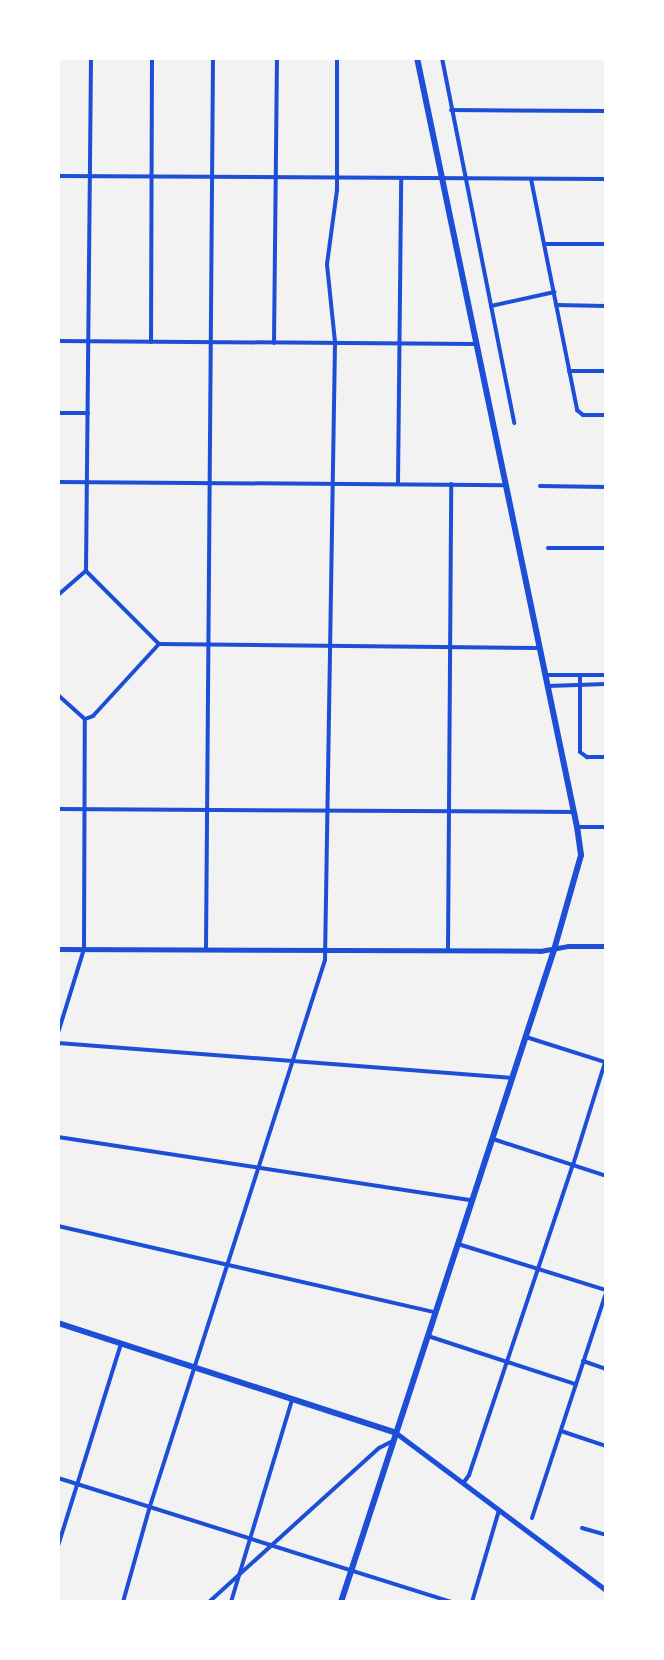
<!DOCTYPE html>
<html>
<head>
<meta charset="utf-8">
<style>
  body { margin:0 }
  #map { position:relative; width:664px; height:1660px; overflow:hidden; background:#f2f2f2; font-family:"Titillium Web",sans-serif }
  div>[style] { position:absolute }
  .minor>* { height:4px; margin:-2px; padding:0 2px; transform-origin:2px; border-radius:2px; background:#1d4ed8 }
  .secondary>* { height:5px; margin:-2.5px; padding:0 2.5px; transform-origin:2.5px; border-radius:2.5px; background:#1d4ed8 }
  .primary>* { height:6px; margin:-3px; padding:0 3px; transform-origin:3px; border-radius:3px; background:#1d4ed8 }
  span { translate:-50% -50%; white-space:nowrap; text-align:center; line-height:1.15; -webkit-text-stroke:4.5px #fff; paint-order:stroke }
  .frame { position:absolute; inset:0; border:60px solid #fff; pointer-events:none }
</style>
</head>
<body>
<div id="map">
  <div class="minor">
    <i style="left:442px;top:58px;width:372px;rotate:78.8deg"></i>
    <i style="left:451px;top:110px;width:155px;rotate:0.4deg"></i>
    <i style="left:58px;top:176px;width:548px;rotate:0.31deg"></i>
    <i style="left:531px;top:179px;width:236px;rotate:78.7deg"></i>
    <i style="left:577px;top:410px;width:8px;rotate:40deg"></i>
    <i style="left:583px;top:415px;width:23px"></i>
    <i style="left:544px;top:244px;width:62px"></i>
    <i style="left:556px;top:305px;width:50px;rotate:1.1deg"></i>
    <i style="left:491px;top:306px;width:65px;rotate:-12.5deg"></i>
    <i style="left:58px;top:341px;width:417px;rotate:0.4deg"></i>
    <i style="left:151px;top:342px;width:284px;rotate:-89.8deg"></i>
    <i style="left:274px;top:343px;width:285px;rotate:-89.4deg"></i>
    <i style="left:569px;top:371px;width:37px"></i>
    <i style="left:58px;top:413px;width:30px"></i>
    <i style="left:58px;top:482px;width:448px;rotate:0.4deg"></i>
    <i style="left:398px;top:484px;width:305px;rotate:-89.4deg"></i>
    <i style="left:540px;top:486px;width:66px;rotate:0.9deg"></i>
    <i style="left:548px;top:548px;width:58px"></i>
    <i style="left:86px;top:571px;width:513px;rotate:-89.44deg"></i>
    <i style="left:86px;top:571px;width:103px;rotate:45deg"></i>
    <i style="left:58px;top:595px;width:37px;rotate:-41deg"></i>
    <i style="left:159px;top:644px;width:380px;rotate:0.6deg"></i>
    <i style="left:546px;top:675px;width:60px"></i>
    <i style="left:580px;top:676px;width:76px;rotate:90deg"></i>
    <i style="left:580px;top:752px;width:9px;rotate:36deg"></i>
    <i style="left:587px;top:757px;width:19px"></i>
    <i style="left:548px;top:686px;width:58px;rotate:-2deg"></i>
    <i style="left:58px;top:695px;width:36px;rotate:42deg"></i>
    <i style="left:85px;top:719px;width:9px;rotate:-21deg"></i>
    <i style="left:93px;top:716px;width:98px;rotate:-47.5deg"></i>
    <i style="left:58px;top:809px;width:516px;rotate:0.33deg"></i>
    <i style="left:577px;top:827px;width:29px"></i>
    <i style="left:206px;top:950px;width:892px;rotate:-89.55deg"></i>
    <i style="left:448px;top:951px;width:467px;rotate:-89.6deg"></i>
    <i style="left:58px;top:1033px;width:88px;rotate:-72.8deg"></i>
    <i style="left:84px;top:949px;width:230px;rotate:-89.8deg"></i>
    <i style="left:526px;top:1037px;width:83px;rotate:17.6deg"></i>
    <i style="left:58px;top:1043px;width:455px;rotate:4.4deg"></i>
    <i style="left:58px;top:1137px;width:418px;rotate:8.7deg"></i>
    <i style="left:493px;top:1139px;width:119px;rotate:18.1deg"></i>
    <i style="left:58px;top:1226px;width:387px;rotate:12.9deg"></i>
    <i style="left:458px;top:1244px;width:155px;rotate:17.3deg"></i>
    <i style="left:428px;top:1336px;width:155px;rotate:18.1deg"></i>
    <i style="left:583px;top:1361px;width:24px;rotate:19deg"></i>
    <i style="left:561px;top:1431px;width:47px;rotate:18.4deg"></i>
    <i style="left:58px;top:1478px;width:413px;rotate:17.5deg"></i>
    <i style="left:464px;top:1482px;width:9px;rotate:-54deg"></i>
    <i style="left:469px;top:1475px;width:327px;rotate:-71.5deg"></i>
    <i style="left:573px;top:1165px;width:111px;rotate:-72.7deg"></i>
    <i style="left:532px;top:1518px;width:237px;rotate:-71.8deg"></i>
    <i style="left:582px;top:1528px;width:25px;rotate:16deg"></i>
    <i style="left:58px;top:1546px;width:212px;rotate:-72.7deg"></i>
    <i style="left:123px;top:1602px;width:100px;rotate:-74.3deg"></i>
    <i style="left:150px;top:1506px;width:573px;rotate:-72.23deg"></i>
    <i style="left:325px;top:960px;width:618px;rotate:-89.07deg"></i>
    <i style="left:335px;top:342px;width:78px;rotate:-95.9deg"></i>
    <i style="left:327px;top:264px;width:75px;rotate:-82.3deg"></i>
    <i style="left:337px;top:190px;width:132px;rotate:-90deg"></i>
    <i style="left:209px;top:1602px;width:229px;rotate:-42.2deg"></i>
    <i style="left:379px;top:1448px;width:16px;rotate:-27deg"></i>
    <i style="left:231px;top:1602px;width:211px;rotate:-73.2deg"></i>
    <i style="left:472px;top:1602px;width:96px;rotate:-73.6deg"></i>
  </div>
  <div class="secondary">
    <i style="left:58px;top:949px;width:482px;rotate:0.2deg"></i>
    <i style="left:540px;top:951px;width:28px;rotate:-10deg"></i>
    <i style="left:568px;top:946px;width:38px"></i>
    <i style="left:396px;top:1433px;width:262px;rotate:36.8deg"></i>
  </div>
  <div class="primary">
    <i style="left:58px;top:1323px;width:355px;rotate:18deg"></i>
    <i style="left:341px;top:1602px;width:686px;rotate:-71.91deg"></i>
    <i style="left:554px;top:950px;width:99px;rotate:-74.1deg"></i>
    <i style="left:581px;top:855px;width:28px;rotate:-98deg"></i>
    <i style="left:577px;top:827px;width:785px;rotate:-101.75deg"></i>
  </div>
  <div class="frame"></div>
</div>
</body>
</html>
